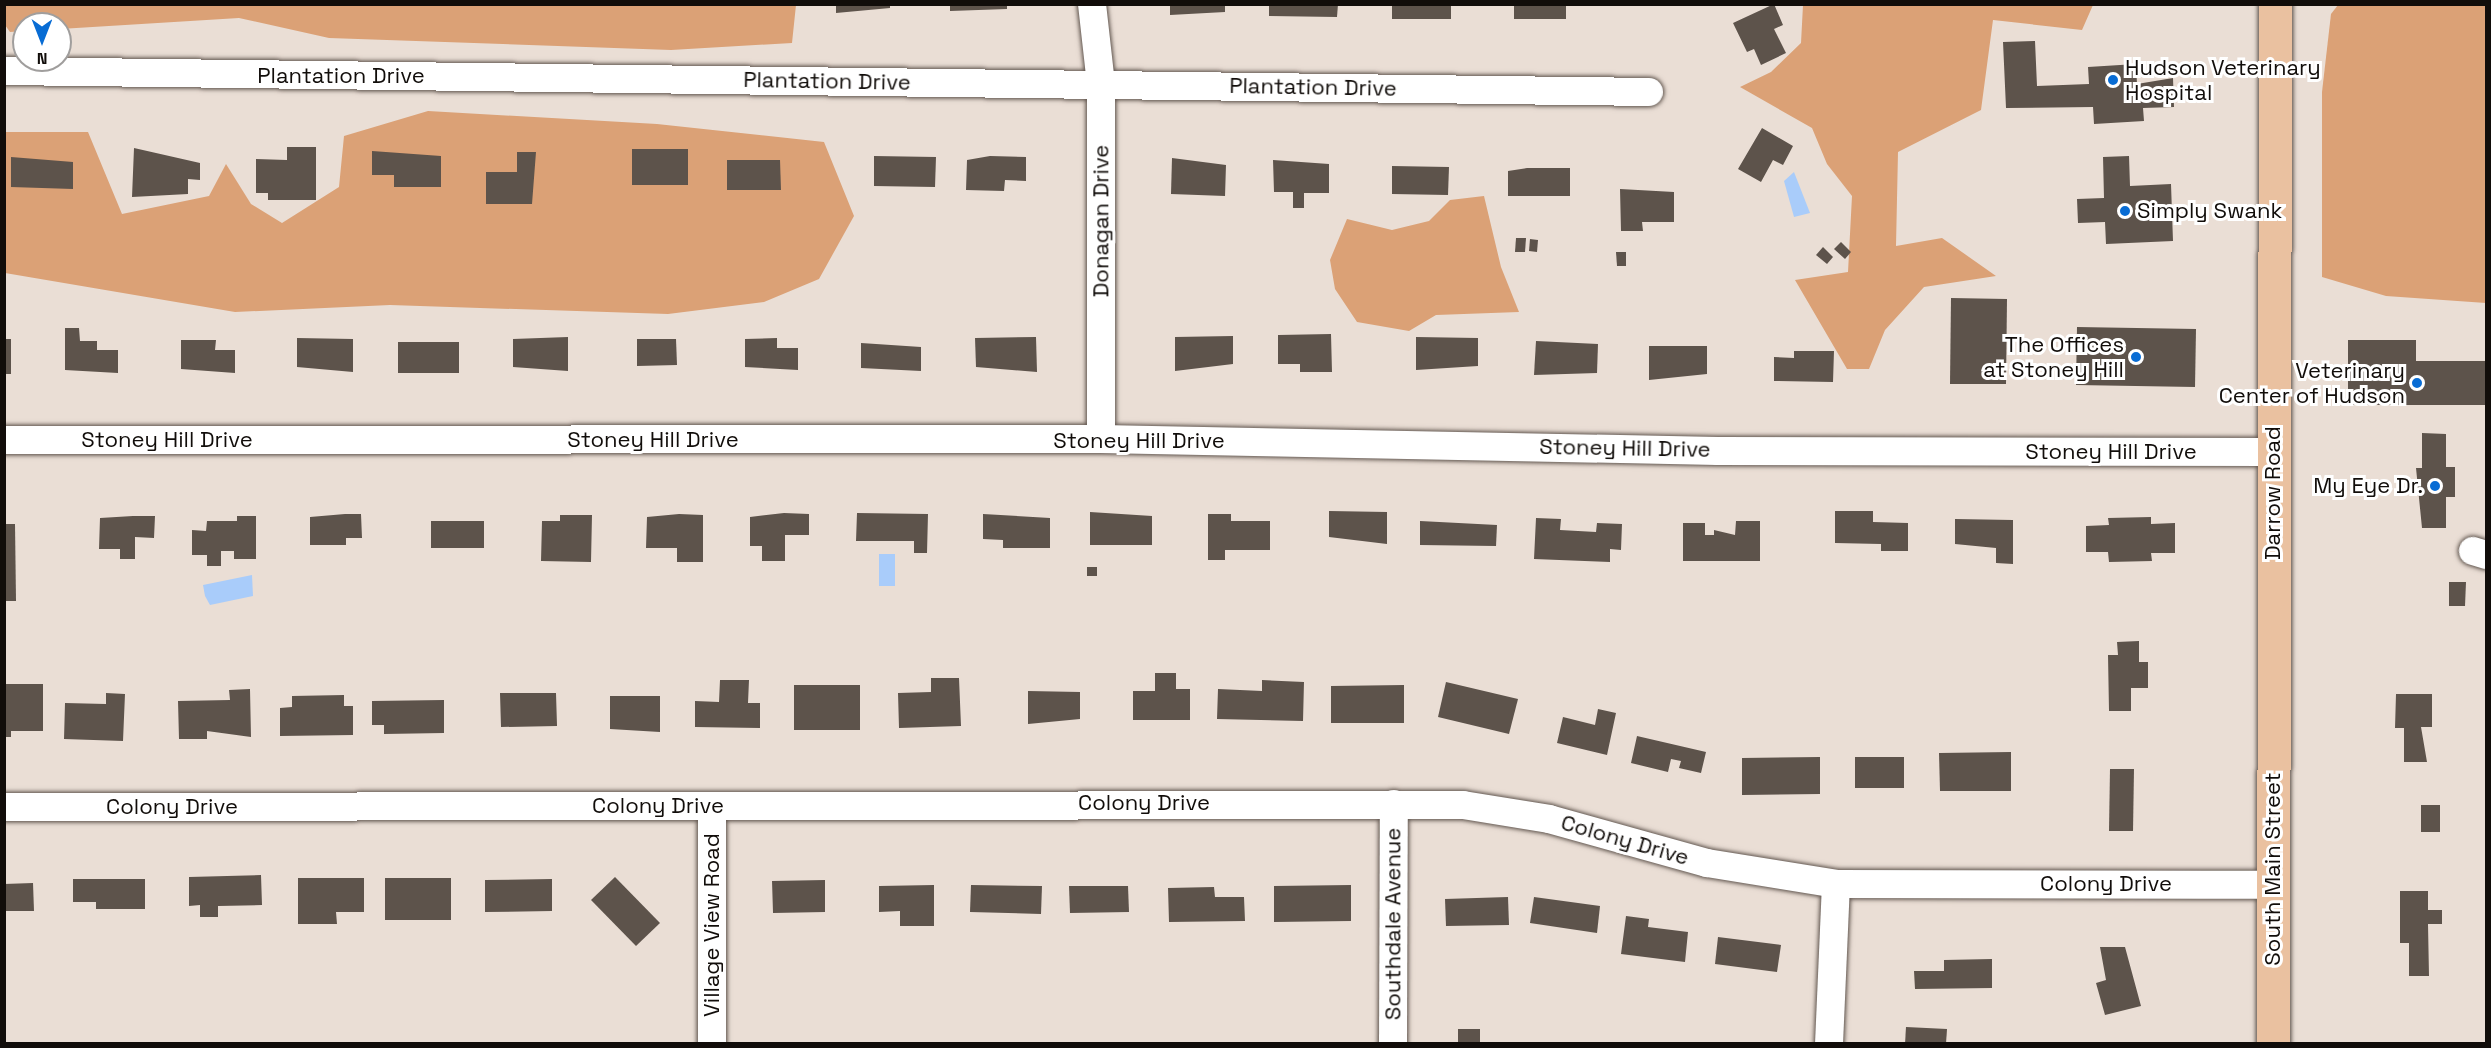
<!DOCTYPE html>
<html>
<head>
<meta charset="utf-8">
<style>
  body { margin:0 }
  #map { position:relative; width:2491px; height:1048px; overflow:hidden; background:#eaded5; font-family:"Space Grotesk",sans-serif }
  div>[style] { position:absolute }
  .green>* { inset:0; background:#dba176 }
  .water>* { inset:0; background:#a9ccfa }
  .building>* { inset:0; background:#5d534b }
  .roads { filter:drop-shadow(0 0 2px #635851) drop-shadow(0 0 2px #635851) }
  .minor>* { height:28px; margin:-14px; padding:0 14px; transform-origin:14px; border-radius:14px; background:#fff }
  .major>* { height:33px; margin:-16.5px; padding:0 16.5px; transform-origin:16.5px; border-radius:16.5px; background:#eac1a0 }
  .dots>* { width:16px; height:16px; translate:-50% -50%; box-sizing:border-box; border:3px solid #fff; border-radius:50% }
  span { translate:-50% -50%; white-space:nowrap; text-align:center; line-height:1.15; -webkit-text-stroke:6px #fff; paint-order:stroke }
  .poi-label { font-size:22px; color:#110d0a }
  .left { translate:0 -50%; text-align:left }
  .right { translate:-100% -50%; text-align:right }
  .street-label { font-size:22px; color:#110d0a }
  .frame { position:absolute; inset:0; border:6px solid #110d0a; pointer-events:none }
  .north { position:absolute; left:12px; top:12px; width:60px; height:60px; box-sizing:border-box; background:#fff; border:2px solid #a09e9d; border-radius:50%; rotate:180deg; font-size:16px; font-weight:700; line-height:24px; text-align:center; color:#110d0a }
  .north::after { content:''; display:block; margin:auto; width:21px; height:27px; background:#086cd4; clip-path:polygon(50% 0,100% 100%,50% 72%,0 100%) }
</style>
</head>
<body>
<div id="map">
  <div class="green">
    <i style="clip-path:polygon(4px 5px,5px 4px,796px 5px,792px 43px,671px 50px,329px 38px,239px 18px,60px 29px,60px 24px,24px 24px,24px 31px,10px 32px,5px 25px)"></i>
    <i style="clip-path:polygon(1803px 5px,2093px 5px,2082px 30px,1993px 20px,1981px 110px,1898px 152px,1896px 246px,1942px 238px,1996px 276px,1924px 287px,1885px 330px,1869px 369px,1847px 369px,1795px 280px,1848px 272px,1852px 196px,1827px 164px,1812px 128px,1740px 87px,1771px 72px,1801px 43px)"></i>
    <i style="clip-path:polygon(2338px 5px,2486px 5px,2486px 303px,2386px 296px,2322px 277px,2322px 92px,2331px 14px)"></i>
    <i style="clip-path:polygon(428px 111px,657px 124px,824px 142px,854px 216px,819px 279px,764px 302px,668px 314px,390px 305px,235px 312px,5px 273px,4px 132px,88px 132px,122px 214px,209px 196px,226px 164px,251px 204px,282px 223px,339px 187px,344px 136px)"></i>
    <i style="clip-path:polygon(1484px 196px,1501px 267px,1519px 312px,1436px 315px,1409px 331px,1357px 322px,1335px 289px,1330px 260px,1347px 219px,1392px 230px,1429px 221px,1450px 200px)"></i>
  </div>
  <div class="water">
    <i style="clip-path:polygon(1794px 172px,1810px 213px,1794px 217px,1784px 181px)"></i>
    <i style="clip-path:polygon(879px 554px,895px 554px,895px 586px,879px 586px)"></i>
    <i style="clip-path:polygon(252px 575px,253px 596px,210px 605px,205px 596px,203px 585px)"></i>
  </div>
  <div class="building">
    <i style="clip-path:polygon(836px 4px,890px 4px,890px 8px,836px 13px)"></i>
    <i style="clip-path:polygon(950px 4px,1007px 4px,1007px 9px,950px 11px)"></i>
    <i style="clip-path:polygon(1170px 4px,1225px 4px,1225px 12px,1170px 15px)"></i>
    <i style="clip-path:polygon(1269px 4px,1338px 4px,1337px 17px,1269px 16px)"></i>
    <i style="clip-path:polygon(1392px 4px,1451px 4px,1451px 19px,1392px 19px)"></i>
    <i style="clip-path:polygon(1514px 4px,1566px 4px,1566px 19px,1514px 19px)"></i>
    <i style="clip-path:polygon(1774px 4px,1783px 25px,1774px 29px,1786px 53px,1761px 65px,1754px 49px,1747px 52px,1733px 23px)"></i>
    <i style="clip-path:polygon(2035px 41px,2037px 86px,2089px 84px,2088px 67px,2136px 64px,2137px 84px,2173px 78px,2174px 107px,2143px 108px,2144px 121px,2094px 124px,2093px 107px,2006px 108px,2003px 42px)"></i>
    <i style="clip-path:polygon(1762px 128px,1793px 146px,1783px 165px,1773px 160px,1761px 182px,1738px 169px)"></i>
    <i style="clip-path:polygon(287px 147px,316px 147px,316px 200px,268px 200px,268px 193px,256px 193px,256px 159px,287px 160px)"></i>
    <i style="clip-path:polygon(134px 148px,200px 163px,200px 180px,188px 179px,188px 194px,132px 197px)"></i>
    <i style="clip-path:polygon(632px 149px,688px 149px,688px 185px,632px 185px)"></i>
    <i style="clip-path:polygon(372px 151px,441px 156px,441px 187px,394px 187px,394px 175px,372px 175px)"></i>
    <i style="clip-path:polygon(517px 152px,536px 152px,532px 204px,486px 204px,486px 172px,517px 172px)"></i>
    <i style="clip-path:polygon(874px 156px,936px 157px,935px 187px,874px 186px)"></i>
    <i style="clip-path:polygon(990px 156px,1026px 157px,1026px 181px,1005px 180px,1004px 191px,966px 190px,967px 160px)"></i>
    <i style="clip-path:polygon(2129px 156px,2130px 186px,2171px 184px,2173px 241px,2106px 244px,2105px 222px,2078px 223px,2077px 199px,2104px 198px,2103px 157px)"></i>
    <i style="clip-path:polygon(11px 157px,73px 162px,73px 189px,11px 187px)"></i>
    <i style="clip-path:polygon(1172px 158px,1226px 165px,1225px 196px,1171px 194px)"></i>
    <i style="clip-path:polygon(727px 160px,780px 160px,781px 190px,727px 190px)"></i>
    <i style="clip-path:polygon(1273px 160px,1329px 164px,1329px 193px,1304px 193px,1304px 208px,1293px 208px,1293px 192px,1274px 192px)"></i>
    <i style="clip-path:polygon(1392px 166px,1449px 167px,1448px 195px,1392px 194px)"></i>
    <i style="clip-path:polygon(1527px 168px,1570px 168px,1570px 196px,1508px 196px,1508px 171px)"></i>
    <i style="clip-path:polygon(1620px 189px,1674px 192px,1674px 222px,1642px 222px,1643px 231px,1621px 231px)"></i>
    <i style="clip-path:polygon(1516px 238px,1526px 238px,1525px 252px,1515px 252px)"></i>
    <i style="clip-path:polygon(1530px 239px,1538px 240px,1537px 252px,1529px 251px)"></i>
    <i style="clip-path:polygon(1841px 242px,1851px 252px,1845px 259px,1834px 249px)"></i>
    <i style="clip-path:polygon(1823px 247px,1833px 257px,1827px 264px,1816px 255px)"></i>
    <i style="clip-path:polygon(1616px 252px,1626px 252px,1626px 266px,1617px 266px)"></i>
    <i style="clip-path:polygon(1951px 298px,2007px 299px,2006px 384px,1950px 384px)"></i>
    <i style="clip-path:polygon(2077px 327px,2196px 329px,2195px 387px,2076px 385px)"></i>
    <i style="clip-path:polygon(65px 328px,79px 328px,80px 341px,97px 341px,97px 350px,118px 350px,118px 373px,65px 370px)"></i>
    <i style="clip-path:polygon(1331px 334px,1332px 372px,1300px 372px,1300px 364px,1278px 364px,1278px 335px)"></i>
    <i style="clip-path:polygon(1233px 336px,1233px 364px,1175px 371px,1175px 337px)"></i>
    <i style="clip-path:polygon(568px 337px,568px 371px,513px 367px,513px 339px)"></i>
    <i style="clip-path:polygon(1036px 337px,1037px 372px,976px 367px,975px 338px)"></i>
    <i style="clip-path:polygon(1416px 337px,1478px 338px,1478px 366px,1416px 370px)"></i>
    <i style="clip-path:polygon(297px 338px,353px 339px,353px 372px,297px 367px)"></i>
    <i style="clip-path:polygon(777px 338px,777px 348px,798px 348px,798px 370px,745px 367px,745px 339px)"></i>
    <i style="clip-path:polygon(4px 339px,11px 339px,11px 374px,4px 374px)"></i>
    <i style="clip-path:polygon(637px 339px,676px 339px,677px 365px,637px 366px)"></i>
    <i style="clip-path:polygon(181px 340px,216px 340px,215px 350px,235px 350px,235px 373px,181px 369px)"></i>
    <i style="clip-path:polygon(2348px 340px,2416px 340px,2416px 361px,2486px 361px,2486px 405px,2348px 405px)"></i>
    <i style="clip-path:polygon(1536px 341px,1598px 344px,1597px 373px,1534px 375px)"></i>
    <i style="clip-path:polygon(398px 342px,459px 342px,459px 373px,398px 373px)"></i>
    <i style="clip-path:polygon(861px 343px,921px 347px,921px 371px,861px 368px)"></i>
    <i style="clip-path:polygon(1649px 346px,1707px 346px,1707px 374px,1649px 380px)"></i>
    <i style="clip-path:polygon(1794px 351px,1834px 351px,1833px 382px,1774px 381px,1774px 357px,1794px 358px)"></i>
    <i style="clip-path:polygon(2422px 433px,2446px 434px,2446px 467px,2455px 467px,2455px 497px,2446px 497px,2446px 528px,2422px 528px,2416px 468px,2422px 468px)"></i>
    <i style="clip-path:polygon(1329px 511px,1387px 512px,1387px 544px,1329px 537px)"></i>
    <i style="clip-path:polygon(1835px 511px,1873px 511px,1873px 522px,1908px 523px,1908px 551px,1881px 551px,1881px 544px,1835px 543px)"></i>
    <i style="clip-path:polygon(1090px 512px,1152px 516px,1152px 545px,1090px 545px)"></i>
    <i style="clip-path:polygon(784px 513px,809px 514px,809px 535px,785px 535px,785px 561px,762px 561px,762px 546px,750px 546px,750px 517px)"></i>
    <i style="clip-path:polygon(857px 513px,928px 514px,927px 553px,914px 553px,914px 541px,856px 541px)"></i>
    <i style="clip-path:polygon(345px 514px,361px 514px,362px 538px,346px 538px,346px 545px,310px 545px,310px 517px)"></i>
    <i style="clip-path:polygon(679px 514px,703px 515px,703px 562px,677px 562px,677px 548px,646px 548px,647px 517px)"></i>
    <i style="clip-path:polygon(983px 514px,1050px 518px,1050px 548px,1003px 548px,1003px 540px,983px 539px)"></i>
    <i style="clip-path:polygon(1208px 514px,1231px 514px,1231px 521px,1270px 521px,1270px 550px,1225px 550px,1225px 560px,1208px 560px)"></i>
    <i style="clip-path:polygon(560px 515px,592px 515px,591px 562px,541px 561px,542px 521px,560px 521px)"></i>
    <i style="clip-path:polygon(133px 516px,155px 516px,154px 538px,135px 537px,135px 559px,120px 559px,120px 549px,99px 549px,100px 518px)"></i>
    <i style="clip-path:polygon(237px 516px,256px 516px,256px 559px,234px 559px,234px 551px,221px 551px,221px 566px,207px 566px,207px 555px,192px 555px,192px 530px,206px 531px,207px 521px,237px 521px)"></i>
    <i style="clip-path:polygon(2151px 517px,2151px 524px,2175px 523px,2175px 553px,2151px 553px,2152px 561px,2109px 562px,2108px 552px,2086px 552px,2086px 526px,2109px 525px,2108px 518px)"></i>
    <i style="clip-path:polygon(1536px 518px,1561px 519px,1560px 530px,1596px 532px,1597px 523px,1622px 524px,1621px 550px,1610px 549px,1610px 562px,1534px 559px)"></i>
    <i style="clip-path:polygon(1955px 519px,2013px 520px,2013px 564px,1996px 563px,1996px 548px,1955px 544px)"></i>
    <i style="clip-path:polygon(431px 521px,484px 521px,484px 548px,431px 548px)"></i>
    <i style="clip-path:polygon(1420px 521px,1497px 525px,1496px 546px,1420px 545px)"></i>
    <i style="clip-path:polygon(1736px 521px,1760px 521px,1760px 561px,1683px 561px,1683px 523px,1705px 523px,1705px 535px,1714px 535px,1714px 530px,1735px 535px)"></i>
    <i style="clip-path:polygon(4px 524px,15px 524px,16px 601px,4px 601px)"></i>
    <i style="clip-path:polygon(1087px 567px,1097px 567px,1097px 576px,1087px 576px)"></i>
    <i style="clip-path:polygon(2449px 582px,2466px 582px,2465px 606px,2449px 606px)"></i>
    <i style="clip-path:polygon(2139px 641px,2139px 662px,2148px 662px,2148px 688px,2131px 688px,2131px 711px,2109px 711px,2108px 655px,2118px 655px,2117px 642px)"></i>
    <i style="clip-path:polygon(1155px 673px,1176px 673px,1176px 689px,1190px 689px,1190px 720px,1133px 720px,1133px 691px,1155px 691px)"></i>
    <i style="clip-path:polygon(931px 678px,959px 678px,961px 726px,899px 728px,898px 693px,931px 692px)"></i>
    <i style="clip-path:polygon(720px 680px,749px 680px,748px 703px,760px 703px,760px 728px,695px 727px,695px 701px,719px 702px)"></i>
    <i style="clip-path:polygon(1262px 680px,1304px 682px,1303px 721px,1217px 719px,1218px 689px,1262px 691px)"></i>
    <i style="clip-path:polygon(1446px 682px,1518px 699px,1509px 734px,1438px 717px)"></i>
    <i style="clip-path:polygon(6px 684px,43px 684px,43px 731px,11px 731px,11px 737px,5px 737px)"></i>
    <i style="clip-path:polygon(794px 685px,860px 685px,860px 730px,794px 730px)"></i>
    <i style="clip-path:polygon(1404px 685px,1404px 723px,1331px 723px,1331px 686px)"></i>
    <i style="clip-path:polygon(250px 689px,251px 737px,207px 731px,207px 739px,179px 739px,178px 701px,230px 700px,229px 690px)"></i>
    <i style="clip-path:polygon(1028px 691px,1080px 692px,1080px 719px,1028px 724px)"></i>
    <i style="clip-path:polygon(106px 693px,125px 694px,123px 741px,64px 739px,65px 703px,106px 704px)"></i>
    <i style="clip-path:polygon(500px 693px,556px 693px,557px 726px,501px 727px)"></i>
    <i style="clip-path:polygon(2396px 694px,2432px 694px,2432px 727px,2421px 727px,2427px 762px,2404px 762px,2404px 728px,2395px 728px)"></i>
    <i style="clip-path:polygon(344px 695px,344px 706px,353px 706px,353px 735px,280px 736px,280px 708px,292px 707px,292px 696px)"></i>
    <i style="clip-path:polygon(610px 696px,660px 696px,660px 732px,610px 729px)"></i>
    <i style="clip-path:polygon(444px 700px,444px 733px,384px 734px,384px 725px,372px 725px,372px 701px)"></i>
    <i style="clip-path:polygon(1598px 709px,1616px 713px,1607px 755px,1557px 743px,1563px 717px,1595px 725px)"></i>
    <i style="clip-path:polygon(1637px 736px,1706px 752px,1701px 773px,1679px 768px,1681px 761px,1671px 759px,1668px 772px,1631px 763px)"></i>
    <i style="clip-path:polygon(2011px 752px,2011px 791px,1940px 791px,1939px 753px)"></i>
    <i style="clip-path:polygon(1820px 757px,1820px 794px,1742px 795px,1742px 758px)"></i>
    <i style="clip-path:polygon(1855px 757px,1904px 757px,1904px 788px,1855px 788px)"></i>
    <i style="clip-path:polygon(2110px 769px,2134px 769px,2133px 831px,2109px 831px)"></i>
    <i style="clip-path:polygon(2421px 805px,2440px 805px,2440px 832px,2421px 832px)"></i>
    <i style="clip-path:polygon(261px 875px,262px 905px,218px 906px,218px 917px,200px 917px,200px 905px,189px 906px,189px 877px)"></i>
    <i style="clip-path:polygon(615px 877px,660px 923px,636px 946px,591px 900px)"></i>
    <i style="clip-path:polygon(298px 878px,364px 878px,364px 912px,336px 912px,337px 924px,298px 924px)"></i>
    <i style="clip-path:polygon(385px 878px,451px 878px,451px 920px,385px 920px)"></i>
    <i style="clip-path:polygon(73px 879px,145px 879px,145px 909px,96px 909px,96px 902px,73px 902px)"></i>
    <i style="clip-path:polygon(552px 879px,552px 911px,485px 912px,485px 880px)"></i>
    <i style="clip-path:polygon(825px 880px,825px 912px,773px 913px,772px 881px)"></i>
    <i style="clip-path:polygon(33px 883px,34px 911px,4px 911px,4px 884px)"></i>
    <i style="clip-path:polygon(934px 885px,934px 926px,900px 926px,900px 911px,879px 912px,879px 886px)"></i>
    <i style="clip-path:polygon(971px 885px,1042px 886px,1041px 914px,970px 912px)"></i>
    <i style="clip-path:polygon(1351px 885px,1351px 921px,1274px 922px,1274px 886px)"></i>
    <i style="clip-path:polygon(1069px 886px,1128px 886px,1129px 912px,1070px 913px)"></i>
    <i style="clip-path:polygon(1214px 887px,1215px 897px,1244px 897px,1245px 921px,1169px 922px,1168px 888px)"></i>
    <i style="clip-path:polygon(2400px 891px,2428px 891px,2428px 910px,2442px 910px,2442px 924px,2428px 924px,2429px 976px,2409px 976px,2409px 943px,2400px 943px)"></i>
    <i style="clip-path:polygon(1508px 897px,1509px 925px,1446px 926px,1445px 899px)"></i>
    <i style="clip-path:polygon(1534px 897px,1600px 906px,1597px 933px,1530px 923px)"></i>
    <i style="clip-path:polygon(1626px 916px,1649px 919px,1648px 927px,1688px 932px,1685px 962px,1621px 954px)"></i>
    <i style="clip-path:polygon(1718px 937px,1781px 945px,1777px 972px,1715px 964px)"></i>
    <i style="clip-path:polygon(2100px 947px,2125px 947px,2141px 1006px,2105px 1015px,2096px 983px,2106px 980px)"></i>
    <i style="clip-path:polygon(1992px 959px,1992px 988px,1915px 989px,1914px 971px,1944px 971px,1944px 960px)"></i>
    <i style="clip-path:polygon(1906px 1027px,1947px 1029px,1946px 1044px,1905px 1044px)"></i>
    <i style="clip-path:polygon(1458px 1029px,1480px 1029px,1480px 1044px,1458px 1044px)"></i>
  </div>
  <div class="roads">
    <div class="minor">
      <i style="left:1092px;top:4px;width:81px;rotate:83.6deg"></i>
      <i style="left:1101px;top:84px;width:355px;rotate:90deg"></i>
      <i style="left:4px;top:71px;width:1645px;rotate:0.73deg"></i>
      <i style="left:4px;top:440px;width:1097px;rotate:-0.05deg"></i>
      <i style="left:1101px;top:439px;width:617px;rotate:1.11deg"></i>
      <i style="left:1718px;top:451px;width:555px;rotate:0.1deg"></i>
      <i style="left:2473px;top:551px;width:14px;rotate:17deg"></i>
      <i style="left:712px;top:806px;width:238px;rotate:90deg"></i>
      <i style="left:4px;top:807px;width:1459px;rotate:-0.08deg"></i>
      <i style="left:1463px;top:805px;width:87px;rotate:9.2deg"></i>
      <i style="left:1549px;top:819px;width:164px;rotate:15.6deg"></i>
      <i style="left:1707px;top:863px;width:131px;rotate:9.2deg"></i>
      <i style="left:1836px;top:884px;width:437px;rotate:0.1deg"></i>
      <i style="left:1393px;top:1044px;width:240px;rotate:-89.8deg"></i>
      <i style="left:1829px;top:1044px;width:160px;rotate:-87.5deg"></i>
    </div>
    <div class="major">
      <i style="left:2273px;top:1044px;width:1040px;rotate:-89.89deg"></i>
    </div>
  </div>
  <div class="dots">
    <i style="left:2113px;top:80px;background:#086cd4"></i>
    <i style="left:2125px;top:211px;background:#086cd4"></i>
    <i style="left:2136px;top:357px;background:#086cd4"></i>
    <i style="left:2417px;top:383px;background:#086cd4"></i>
    <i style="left:2435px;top:486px;background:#086cd4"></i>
  </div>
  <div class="poi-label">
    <span class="left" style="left:2125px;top:80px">Hudson Veterinary<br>Hospital</span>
    <span class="left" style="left:2137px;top:211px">Simply Swank</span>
    <span class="right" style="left:2124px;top:357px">The Offices<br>at Stoney Hill</span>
    <span class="right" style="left:2405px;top:383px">Veterinary<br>Center of Hudson</span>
    <span class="right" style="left:2423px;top:486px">My Eye Dr.</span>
  </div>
  <div class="street-label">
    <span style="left:341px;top:76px">Plantation Drive</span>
    <span style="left:827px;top:81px;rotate:1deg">Plantation Drive</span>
    <span style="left:1313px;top:87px;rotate:1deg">Plantation Drive</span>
    <span style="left:1101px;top:221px;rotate:-90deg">Donagan Drive</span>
    <span style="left:167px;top:440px">Stoney Hill Drive</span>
    <span style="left:653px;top:440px">Stoney Hill Drive</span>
    <span style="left:1139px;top:441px">Stoney Hill Drive</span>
    <span style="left:1625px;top:448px;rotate:1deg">Stoney Hill Drive</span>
    <span style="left:2111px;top:452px">Stoney Hill Drive</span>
    <span style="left:2273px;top:493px;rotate:-90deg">Darrow Road</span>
    <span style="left:1144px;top:803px">Colony Drive</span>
    <span style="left:658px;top:806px">Colony Drive</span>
    <span style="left:172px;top:807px">Colony Drive</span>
    <span style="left:1625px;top:840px;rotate:16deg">Colony Drive</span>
    <span style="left:2273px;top:869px;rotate:-90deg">South Main Street</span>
    <span style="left:2106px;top:884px">Colony Drive</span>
    <span style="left:1393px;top:924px;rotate:-90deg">Southdale Avenue</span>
    <span style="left:712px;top:925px;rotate:-90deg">Village View Road</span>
  </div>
  <div class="frame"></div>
  <div class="north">N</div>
</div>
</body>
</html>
